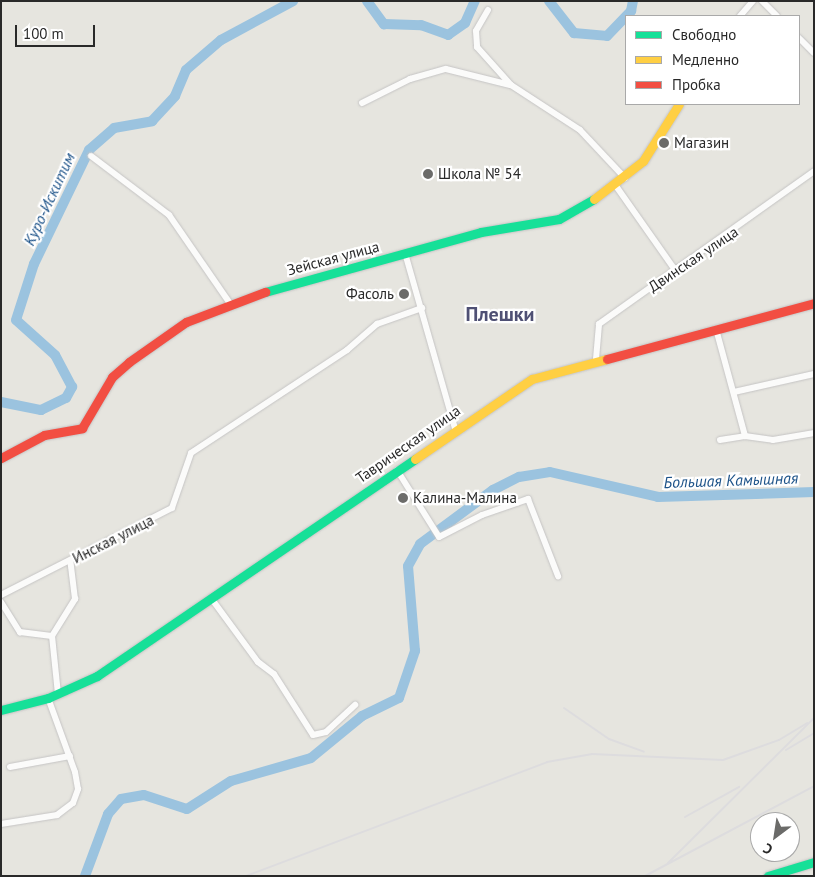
<!DOCTYPE html>
<html>
<head>
<meta charset="utf-8">
<style>
  body { margin:0 }
  #map { position:relative; width:815px; height:877px; overflow:hidden; background:#e6e5df; font-family:"PT Sans",sans-serif }
  div>[style] { position:absolute }
  .river>* { height:10px; margin:-5px; padding:0 5px; transform-origin:5px; border-radius:5px; background:#9bc3df }
  .roads { filter:drop-shadow(0 0 1px #c5c4c4) drop-shadow(0 0 1px #c5c4c4) }
  .street>* { height:6px; margin:-3px; padding:0 3px; transform-origin:3px; border-radius:3px; background:#fbfbfa }
  .fast>* { height:9px; margin:-4.5px; padding:0 4.5px; transform-origin:4.5px; border-radius:4.5px; background:#16e098 }
  .slow>* { height:9px; margin:-4.5px; padding:0 4.5px; transform-origin:4.5px; border-radius:4.5px; background:#ffcf43 }
  .jam>* { height:9px; margin:-4.5px; padding:0 4.5px; transform-origin:4.5px; border-radius:4.5px; background:#f24e42 }
  .rail>* { height:2px; margin:-1px; padding:0 1px; transform-origin:1px; border-radius:1px; background:#dddcde }
  .dots>* { width:14px; height:14px; translate:-50% -50%; box-sizing:border-box; border:2px solid #fff; border-radius:50% }
  span { translate:-50% -50%; white-space:nowrap; text-align:center; line-height:1.15; -webkit-text-stroke:4.5px #fff; paint-order:stroke }
  .poi-label { font-size:15px; color:#292929 }
  .left { translate:0 -50%; text-align:left }
  .right { translate:-100% -50%; text-align:right }
  .street-label { font-size:15px; color:#292929 }
  .water-label { font-size:16px; color:#1d5389; font-style:italic }
  .district-label { font-size:20px; color:#4f5074; font-weight:700 }
  .frame { position:absolute; inset:0; border:2px solid #292929; pointer-events:none }
  .legend { position:absolute; left:625px; top:15px; width:175px; height:90px; box-sizing:border-box; background:#fff; border:1px solid #a9a9a9; margin:0; padding:6px 9px; list-style:none; font-size:15px; color:#292929 }
  .legend li { display:flex; align-items:center; gap:10px; height:25px }
  .legend b { width:25px; border:1px solid #a9a9a9 }
  .north { position:absolute; left:750px; top:812px; width:50px; height:50px; box-sizing:border-box; background:#fff; border:1px solid #a9a9a9; border-radius:50%; rotate:211deg; font-size:14px; font-weight:700; line-height:20px; text-align:center; color:#292929 }
  .north::after { content:''; display:block; margin:auto; width:18px; height:22px; background:#6b6b69; clip-path:polygon(50% 0,100% 100%,50% 72%,0 100%) }
  .scale { position:absolute; left:15px; top:25px; width:80px; height:22px; box-sizing:border-box; border:2px solid #292929; border-top:0; padding-left:6px; font-size:15px; line-height:18px; white-space:nowrap; color:#292929; -webkit-text-stroke:4px #fff; paint-order:stroke }
</style>
</head>
<body>
<div id="map">
  <div class="river">
    <i style="left:367px;top:1px;width:29px;rotate:54deg"></i>
    <i style="left:384px;top:24px;width:37px;rotate:2deg"></i>
    <i style="left:421px;top:25px;width:29px;rotate:20deg"></i>
    <i style="left:448px;top:35px;width:21px;rotate:-35deg"></i>
    <i style="left:465px;top:23px;width:24px;rotate:-66deg"></i>
    <i style="left:549px;top:1px;width:41px;rotate:52deg"></i>
    <i style="left:574px;top:33px;width:33px;rotate:5deg"></i>
    <i style="left:607px;top:36px;width:35px;rotate:-46deg"></i>
    <i style="left:631px;top:11px;width:10px;rotate:-79deg"></i>
    <i style="left:1px;top:402px;width:41px;rotate:11.3deg"></i>
    <i style="left:41px;top:410px;width:28px;rotate:-26deg"></i>
    <i style="left:66px;top:398px;width:13px;rotate:-61deg"></i>
    <i style="left:72px;top:387px;width:36px;rotate:-118deg"></i>
    <i style="left:55px;top:355px;width:52px;rotate:-138.1deg"></i>
    <i style="left:16px;top:320px;width:59px;rotate:-72.2deg"></i>
    <i style="left:34px;top:264px;width:127px;rotate:-64.2deg"></i>
    <i style="left:89px;top:150px;width:33px;rotate:-41deg"></i>
    <i style="left:114px;top:128px;width:39px;rotate:-10deg"></i>
    <i style="left:152px;top:121px;width:34px;rotate:-47deg"></i>
    <i style="left:175px;top:96px;width:28px;rotate:-67deg"></i>
    <i style="left:186px;top:70px;width:46px;rotate:-40.6deg"></i>
    <i style="left:221px;top:40px;width:82px;rotate:-28.4deg"></i>
    <i style="left:85px;top:876px;width:66px;rotate:-69.6deg"></i>
    <i style="left:108px;top:814px;width:20px;rotate:-49deg"></i>
    <i style="left:121px;top:799px;width:23px;rotate:-10deg"></i>
    <i style="left:144px;top:795px;width:45px;rotate:18deg"></i>
    <i style="left:187px;top:809px;width:52px;rotate:-32.5deg"></i>
    <i style="left:231px;top:781px;width:83px;rotate:-16deg"></i>
    <i style="left:311px;top:758px;width:66px;rotate:-39.5deg"></i>
    <i style="left:362px;top:716px;width:41px;rotate:-25.9deg"></i>
    <i style="left:399px;top:698px;width:50px;rotate:-71.2deg"></i>
    <i style="left:415px;top:651px;width:85px;rotate:-94.7deg"></i>
    <i style="left:408px;top:566px;width:25px;rotate:-61deg"></i>
    <i style="left:420px;top:544px;width:91px;rotate:-36.5deg"></i>
    <i style="left:493px;top:490px;width:29px;rotate:-27deg"></i>
    <i style="left:519px;top:477px;width:31px;rotate:-9deg"></i>
    <i style="left:550px;top:472px;width:111px;rotate:13deg"></i>
    <i style="left:658px;top:497px;width:156px;rotate:-1.8deg"></i>
  </div>
  <div class="roads">
    <div class="street">
      <i style="left:762px;top:1px;width:21px;rotate:45deg"></i>
      <i style="left:488px;top:10px;width:24px;rotate:120deg"></i>
      <i style="left:476px;top:31px;width:16px;rotate:86deg"></i>
      <i style="left:477px;top:47px;width:51px;rotate:48.2deg"></i>
      <i style="left:511px;top:85px;width:82px;rotate:33.1deg"></i>
      <i style="left:580px;top:130px;width:66px;rotate:46.8deg"></i>
      <i style="left:740px;top:16px;width:20px;rotate:-49deg"></i>
      <i style="left:799px;top:38px;width:21px;rotate:45deg"></i>
      <i style="left:362px;top:103px;width:54px;rotate:-26.6deg"></i>
      <i style="left:410px;top:79px;width:37px;rotate:-16deg"></i>
      <i style="left:446px;top:69px;width:66px;rotate:14deg"></i>
      <i style="left:91px;top:156px;width:98px;rotate:37.1deg"></i>
      <i style="left:169px;top:215px;width:106px;rotate:55.4deg"></i>
      <i style="left:616px;top:186px;width:103px;rotate:54.9deg"></i>
      <i style="left:405px;top:253px;width:182px;rotate:74.1deg"></i>
      <i style="left:716px;top:329px;width:111px;rotate:74.8deg"></i>
      <i style="left:745px;top:436px;width:28px;rotate:8deg"></i>
      <i style="left:773px;top:440px;width:42px;rotate:-9.7deg"></i>
      <i style="left:596px;top:359px;width:35px;rotate:-85deg"></i>
      <i style="left:599px;top:324px;width:264px;rotate:-35.4deg"></i>
      <i style="left:734px;top:392px;width:82px;rotate:-12.7deg"></i>
      <i style="left:720px;top:440px;width:25px;rotate:-9deg"></i>
      <i style="left:397px;top:470px;width:79px;rotate:57.9deg"></i>
      <i style="left:439px;top:537px;width:48px;rotate:-27.1deg"></i>
      <i style="left:482px;top:515px;width:49px;rotate:-19.2deg"></i>
      <i style="left:528px;top:499px;width:83px;rotate:68.7deg"></i>
      <i style="left:1px;top:595px;width:192px;rotate:-27deg"></i>
      <i style="left:172px;top:508px;width:58px;rotate:-70.9deg"></i>
      <i style="left:191px;top:453px;width:187px;rotate:-33.4deg"></i>
      <i style="left:347px;top:350px;width:40px;rotate:-41deg"></i>
      <i style="left:377px;top:324px;width:48px;rotate:-19.6deg"></i>
      <i style="left:211px;top:598px;width:79px;rotate:53.7deg"></i>
      <i style="left:258px;top:662px;width:20px;rotate:37deg"></i>
      <i style="left:274px;top:674px;width:72px;rotate:57.4deg"></i>
      <i style="left:313px;top:735px;width:13px;rotate:-13deg"></i>
      <i style="left:326px;top:732px;width:40px;rotate:-43deg"></i>
      <i style="left:1px;top:602px;width:36px;rotate:58deg"></i>
      <i style="left:20px;top:632px;width:32px;rotate:7deg"></i>
      <i style="left:58px;top:694px;width:58px;rotate:-95.9deg"></i>
      <i style="left:52px;top:636px;width:44px;rotate:-58.1deg"></i>
      <i style="left:75px;top:599px;width:38px;rotate:-97deg"></i>
      <i style="left:10px;top:767px;width:61px;rotate:-10.4deg"></i>
      <i style="left:1px;top:824px;width:57px;rotate:-9.1deg"></i>
      <i style="left:57px;top:815px;width:20px;rotate:-37deg"></i>
      <i style="left:73px;top:803px;width:15px;rotate:-70deg"></i>
      <i style="left:78px;top:789px;width:17px;rotate:-100deg"></i>
      <i style="left:75px;top:772px;width:79px;rotate:-110deg"></i>
    </div>
    <div class="fast">
      <i style="left:265px;top:292px;width:224px;rotate:-15.5deg"></i>
      <i style="left:481px;top:232px;width:79px;rotate:-9.5deg"></i>
      <i style="left:559px;top:219px;width:40px;rotate:-29.7deg"></i>
      <i style="left:1px;top:710px;width:49px;rotate:-14.3deg"></i>
      <i style="left:48px;top:698px;width:54px;rotate:-24.2deg"></i>
      <i style="left:97px;top:676px;width:385px;rotate:-34.3deg"></i>
      <i style="left:768px;top:876px;width:48px;rotate:-16.9deg"></i>
    </div>
    <div class="slow">
      <i style="left:594px;top:199px;width:62px;rotate:-37.8deg"></i>
      <i style="left:643px;top:161px;width:67px;rotate:-57.7deg"></i>
      <i style="left:415px;top:459px;width:142px;rotate:-34.4deg"></i>
      <i style="left:532px;top:379px;width:78px;rotate:-14.9deg"></i>
    </div>
    <div class="jam">
      <i style="left:607px;top:359px;width:214px;rotate:-15.1deg"></i>
      <i style="left:1px;top:458px;width:49px;rotate:-28.1deg"></i>
      <i style="left:44px;top:435px;width:39px;rotate:-10deg"></i>
      <i style="left:82px;top:428px;width:59px;rotate:-59.5deg"></i>
      <i style="left:112px;top:377px;width:23px;rotate:-41deg"></i>
      <i style="left:129px;top:362px;width:70px;rotate:-35.1deg"></i>
      <i style="left:186px;top:322px;width:85px;rotate:-20.8deg"></i>
    </div>
  </div>
  <div class="rail">
    <i style="left:564px;top:708px;width:55px;rotate:34.6deg"></i>
    <i style="left:609px;top:739px;width:37px;rotate:20deg"></i>
    <i style="left:786px;top:750px;width:33px;rotate:-31deg"></i>
    <i style="left:685px;top:817px;width:62px;rotate:-29.1deg"></i>
    <i style="left:668px;top:863px;width:206px;rotate:-44.8deg"></i>
    <i style="left:246px;top:876px;width:322px;rotate:-20.7deg"></i>
    <i style="left:547px;top:762px;width:46px;rotate:-10.1deg"></i>
    <i style="left:592px;top:754px;width:131px;rotate:2.6deg"></i>
    <i style="left:723px;top:760px;width:59px;rotate:-19.7deg"></i>
    <i style="left:779px;top:740px;width:33px;rotate:-31deg"></i>
    <i style="left:645px;top:876px;width:191px;rotate:-28deg"></i>
  </div>
  <div class="dots">
    <i style="left:664px;top:143px;background:#6b6b69"></i>
    <i style="left:428px;top:174px;background:#6b6b69"></i>
    <i style="left:404px;top:294px;background:#6b6b69"></i>
    <i style="left:403px;top:498px;background:#6b6b69"></i>
  </div>
  <div class="poi-label">
    <span class="left" style="left:674px;top:143px">Магазин</span>
    <span class="left" style="left:438px;top:174px">Школа № 54</span>
    <span class="right" style="left:394px;top:294px">Фасоль</span>
    <span class="left" style="left:413px;top:498px">Калина-Малина</span>
  </div>
  <div class="street-label">
    <span style="left:333px;top:258px;rotate:-15deg">Зейская улица</span>
    <span style="left:693px;top:259px;rotate:-34deg">Двинская улица</span>
    <span style="left:408px;top:444px;rotate:-35deg">Таврическая улица</span>
    <span style="left:113px;top:539px;rotate:-27deg">Инская улица</span>
  </div>
  <div class="water-label">
    <span style="left:49px;top:199px;rotate:-65deg">Куро-Искитим</span>
    <span style="left:731px;top:480px;rotate:-2deg">Большая Камышная</span>
  </div>
  <div class="district-label">
    <span style="left:500px;top:314px">Плешки</span>
  </div>
  <div class="frame"></div>
  <ul class="legend">
  <li><b style="height:6px;background:#16e098"></b>Свободно</li>
  <li><b style="height:6px;background:#ffcf43"></b>Медленно</li>
  <li><b style="height:6px;background:#f24e42"></b>Пробка</li>
  </ul>
  <div class="north">С</div>
  <div class="scale">100 m</div>
</div>
</body>
</html>
